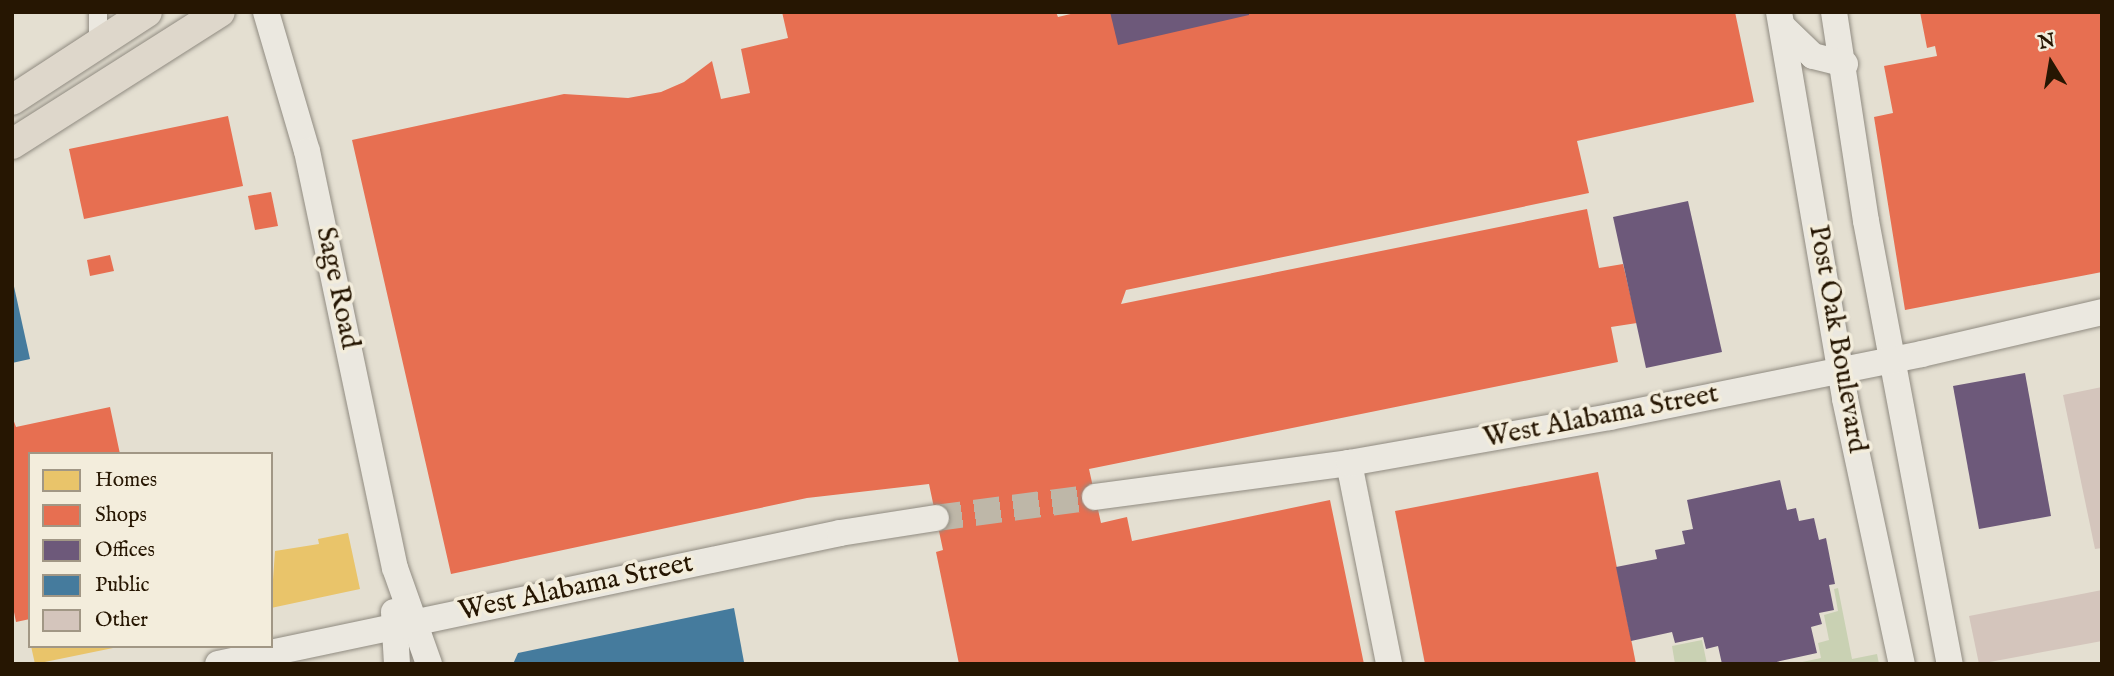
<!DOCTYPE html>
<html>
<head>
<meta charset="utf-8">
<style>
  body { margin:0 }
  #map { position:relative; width:2114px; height:676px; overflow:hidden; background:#e4dfd1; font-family:"IM FELL English",serif }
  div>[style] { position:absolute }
  .green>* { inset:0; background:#c9d1b3 }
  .homes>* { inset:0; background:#e9c46a }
  .shops>* { inset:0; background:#e76f51 }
  .offices>* { inset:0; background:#6d597a }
  .public>* { inset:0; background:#457b9d }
  .building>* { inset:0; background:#d4c5bc }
  .secondary-tunnel>* { height:26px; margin-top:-13px; transform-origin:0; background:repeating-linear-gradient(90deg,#beb7a8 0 26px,transparent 0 39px) }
  .roads { filter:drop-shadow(0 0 2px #908b81) drop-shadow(0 0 2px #908b81) }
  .street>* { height:18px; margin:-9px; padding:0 9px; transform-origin:9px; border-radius:9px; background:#ebe8e0 }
  .secondary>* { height:26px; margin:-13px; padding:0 13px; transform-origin:13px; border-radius:13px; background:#ebe8e0 }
  .primary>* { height:30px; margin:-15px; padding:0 15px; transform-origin:15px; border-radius:15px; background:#ded7cb }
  span { translate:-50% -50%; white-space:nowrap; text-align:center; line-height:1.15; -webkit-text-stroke:7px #f3eddc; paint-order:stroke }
  .street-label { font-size:28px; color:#261602 }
  .frame { position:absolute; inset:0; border:14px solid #261602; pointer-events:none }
  .legend { position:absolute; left:28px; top:452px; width:245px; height:196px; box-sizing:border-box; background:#f3eddc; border:2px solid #a19785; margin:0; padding:9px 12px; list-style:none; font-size:21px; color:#261602 }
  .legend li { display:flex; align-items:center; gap:14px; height:35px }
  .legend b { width:35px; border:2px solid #a19785 }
  .north { position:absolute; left:2016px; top:28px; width:70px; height:70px; -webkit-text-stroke:5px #f3eddc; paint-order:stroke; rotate:349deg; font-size:19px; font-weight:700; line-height:28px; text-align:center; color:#261602 }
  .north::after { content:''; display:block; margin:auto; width:24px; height:32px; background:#261602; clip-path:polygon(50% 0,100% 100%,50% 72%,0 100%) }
</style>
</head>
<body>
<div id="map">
  <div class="green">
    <i style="clip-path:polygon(1838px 588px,1852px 659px,1877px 654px,1879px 664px,1793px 664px,1821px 658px,1818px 643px,1829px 640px,1824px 615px,1838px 611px,1834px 589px)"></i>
    <i style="clip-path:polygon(1702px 640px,1707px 664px,1675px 664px,1672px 646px)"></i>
  </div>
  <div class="homes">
    <i style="clip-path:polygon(348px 533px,360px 589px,271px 608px,275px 551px,319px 544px,318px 539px)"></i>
    <i style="clip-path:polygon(31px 646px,118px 646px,118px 647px,35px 664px)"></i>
  </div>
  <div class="shops">
    <i style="clip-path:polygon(782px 12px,1056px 12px,1058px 17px,1079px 12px,1735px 12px,1754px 102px,1577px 141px,1589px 193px,1126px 290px,1121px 304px,1587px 209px,1599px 268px,1623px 264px,1637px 323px,1611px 327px,1618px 362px,1089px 469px,1101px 523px,1127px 517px,1132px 541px,1330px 500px,1364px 664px,959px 664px,936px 552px,943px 550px,929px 484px,807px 498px,451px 574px,352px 140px,564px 94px,628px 98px,661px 92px,684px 82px,712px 61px,721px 99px,750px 93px,741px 49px,788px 38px)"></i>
    <i style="clip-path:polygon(1920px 12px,2102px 12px,2102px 272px,1905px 310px,1874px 117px,1893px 113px,1884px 66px,1937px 56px,1935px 46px,1927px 48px)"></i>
    <i style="clip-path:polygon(228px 116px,243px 186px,84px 219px,69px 149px)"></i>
    <i style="clip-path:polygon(271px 192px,278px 226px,255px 230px,248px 196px)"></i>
    <i style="clip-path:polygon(110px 255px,114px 271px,90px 276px,87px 260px)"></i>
    <i style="clip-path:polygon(110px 407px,120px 454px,30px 454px,30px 619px,16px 622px,12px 602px,12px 416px,16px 427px)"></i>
    <i style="clip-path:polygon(1598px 472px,1636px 664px,1425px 664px,1395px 511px)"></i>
  </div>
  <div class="offices">
    <i style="clip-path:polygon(1110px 12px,1249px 12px,1249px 15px,1118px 45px)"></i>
    <i style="clip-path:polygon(1688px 201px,1722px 352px,1646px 368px,1613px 217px)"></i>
    <i style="clip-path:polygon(2025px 373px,2051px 516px,1979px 529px,1953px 386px)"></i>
    <i style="clip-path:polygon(1780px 480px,1787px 510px,1796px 508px,1799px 521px,1814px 518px,1819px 540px,1826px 538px,1835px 584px,1829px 585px,1834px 610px,1819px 613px,1822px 624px,1811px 627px,1817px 653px,1767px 664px,1722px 664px,1718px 646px,1706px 649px,1703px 637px,1675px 643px,1672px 632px,1631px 641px,1616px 567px,1657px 559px,1655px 550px,1685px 544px,1682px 531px,1693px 529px,1687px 500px)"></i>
  </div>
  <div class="public">
    <i style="clip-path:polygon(13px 282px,30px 359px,12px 363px,12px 283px)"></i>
    <i style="clip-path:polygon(734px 608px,744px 662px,513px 664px,518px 653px)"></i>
  </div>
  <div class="building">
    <i style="clip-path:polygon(2102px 387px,2102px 548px,2095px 549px,2063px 395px)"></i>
    <i style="clip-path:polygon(2102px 590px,2102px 641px,1979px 664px,1969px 616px)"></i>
  </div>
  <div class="secondary-tunnel">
    <i style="left:936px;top:518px;width:160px;rotate:-7.5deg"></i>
  </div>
  <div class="roads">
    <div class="street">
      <i style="left:98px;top:44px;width:32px;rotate:-90deg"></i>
    </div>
    <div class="secondary">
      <i style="left:266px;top:12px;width:145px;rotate:73.6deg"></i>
      <i style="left:307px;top:151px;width:426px;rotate:78.1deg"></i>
      <i style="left:395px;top:568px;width:102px;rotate:70.5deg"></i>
      <i style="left:1779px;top:12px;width:393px;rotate:80.3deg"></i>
      <i style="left:1845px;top:399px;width:271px;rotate:77.9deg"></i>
      <i style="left:1834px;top:12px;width:211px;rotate:81.3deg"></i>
      <i style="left:1866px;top:221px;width:451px;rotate:79.3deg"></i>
      <i style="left:1782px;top:26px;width:43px;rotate:44.1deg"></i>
      <i style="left:1813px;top:56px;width:33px;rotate:14deg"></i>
      <i style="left:1349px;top:463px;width:205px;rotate:78.7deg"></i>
      <i style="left:1095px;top:497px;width:256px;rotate:-7.6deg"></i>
      <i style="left:1349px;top:463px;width:265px;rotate:-10deg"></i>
      <i style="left:1610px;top:417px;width:318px;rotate:-11.4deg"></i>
      <i style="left:1922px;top:354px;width:185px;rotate:-13.1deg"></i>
      <i style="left:394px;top:612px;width:52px;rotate:86.7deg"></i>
      <i style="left:218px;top:664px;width:636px;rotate:-11.89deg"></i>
      <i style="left:840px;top:533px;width:97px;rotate:-8.9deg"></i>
    </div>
    <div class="primary">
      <i style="left:12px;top:100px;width:161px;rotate:-33.1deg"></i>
      <i style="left:12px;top:144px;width:246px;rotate:-32.4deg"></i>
    </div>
  </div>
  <div class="street-label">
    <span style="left:337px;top:288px;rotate:78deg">Sage Road</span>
    <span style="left:1837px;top:339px;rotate:80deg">Post Oak Boulevard</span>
    <span style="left:1601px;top:417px;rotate:-11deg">West Alabama Street</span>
    <span style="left:576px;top:588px;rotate:-12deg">West Alabama Street</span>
  </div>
  <div class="frame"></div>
  <ul class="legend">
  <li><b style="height:19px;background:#e9c46a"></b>Homes</li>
  <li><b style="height:19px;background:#e76f51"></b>Shops</li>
  <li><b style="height:19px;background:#6d597a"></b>Offices</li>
  <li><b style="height:19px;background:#457b9d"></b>Public</li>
  <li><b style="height:19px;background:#d4c5bc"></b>Other</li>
  </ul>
  <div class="north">N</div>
</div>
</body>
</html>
